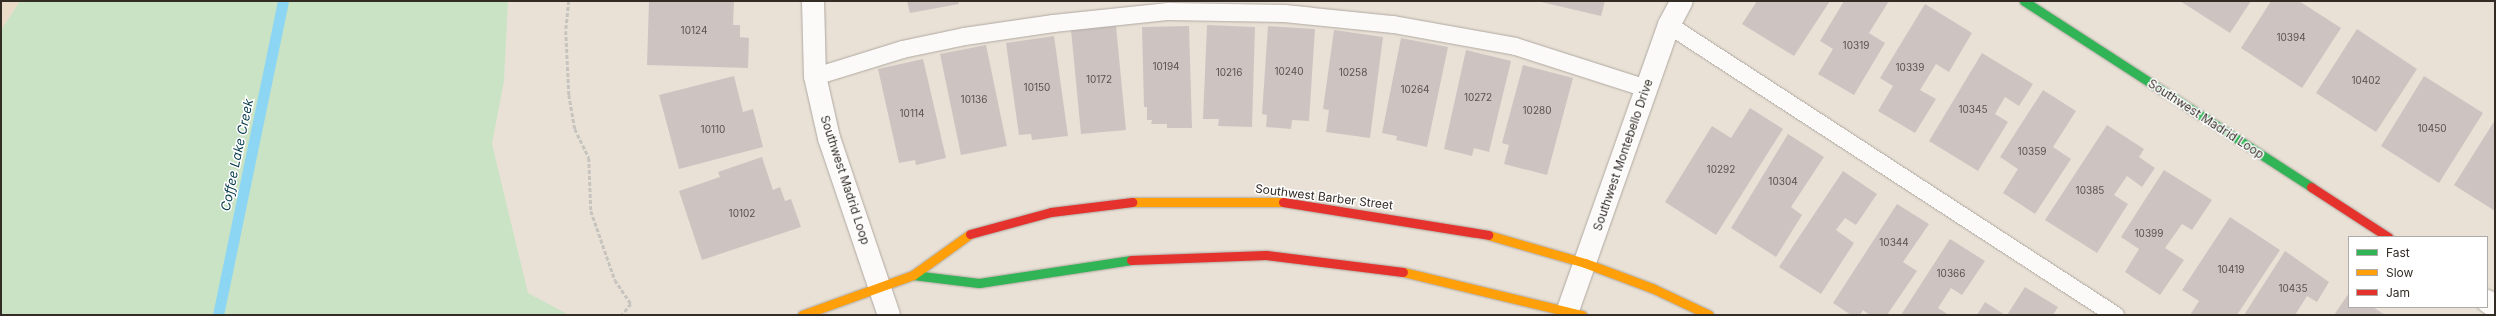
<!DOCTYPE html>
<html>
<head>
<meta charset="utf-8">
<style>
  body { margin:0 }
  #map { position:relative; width:2496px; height:316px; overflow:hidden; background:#e9e1d6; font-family:Inter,sans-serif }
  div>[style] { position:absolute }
  .built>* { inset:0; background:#ebdcc9 }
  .green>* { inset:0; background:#cae3c5 }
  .stream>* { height:11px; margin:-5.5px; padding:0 5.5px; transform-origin:5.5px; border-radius:5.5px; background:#8cd6f3 }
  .building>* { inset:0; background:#cdc4c2 }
  .path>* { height:2.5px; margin-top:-1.25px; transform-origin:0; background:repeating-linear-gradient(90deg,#c7c4c0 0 4px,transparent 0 6px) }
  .roads { filter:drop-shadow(0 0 1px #b0a9a1) drop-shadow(0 0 1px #b0a9a1) }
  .lane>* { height:17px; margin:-8.5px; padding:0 8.5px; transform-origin:8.5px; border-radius:8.5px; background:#fcfaf9 }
  .street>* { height:22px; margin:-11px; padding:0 11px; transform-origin:11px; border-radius:11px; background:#fcfaf9 }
  .fast>* { height:9px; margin:-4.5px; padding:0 4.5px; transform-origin:4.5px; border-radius:4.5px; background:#30b455 }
  .slow>* { height:9px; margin:-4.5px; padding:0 4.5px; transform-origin:4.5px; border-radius:4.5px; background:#ff9f0a }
  .jam>* { height:9px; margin:-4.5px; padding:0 4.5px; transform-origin:4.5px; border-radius:4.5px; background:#e5322d }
  span { translate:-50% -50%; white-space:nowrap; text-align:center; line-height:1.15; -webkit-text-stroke:3px #fff; paint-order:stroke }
  .number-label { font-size:10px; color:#59524c }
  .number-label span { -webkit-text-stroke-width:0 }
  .street-label { font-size:12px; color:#322c25 }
  .water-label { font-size:13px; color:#033849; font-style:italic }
  .frame { position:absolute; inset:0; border:2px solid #322c25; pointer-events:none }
  .legend { position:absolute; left:2348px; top:236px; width:140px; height:72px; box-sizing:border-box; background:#fff; border:1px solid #adaba8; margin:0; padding:5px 7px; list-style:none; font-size:12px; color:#322c25 }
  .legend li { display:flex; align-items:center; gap:8px; height:20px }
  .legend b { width:20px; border:1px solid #adaba8 }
</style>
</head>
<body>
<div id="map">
  <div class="built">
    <i style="clip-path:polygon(1px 1px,20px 1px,1px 30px)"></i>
  </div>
  <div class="green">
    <i style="clip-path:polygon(20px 1px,508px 1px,504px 81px,492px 144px,528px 293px,569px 315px,1px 315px,1px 30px)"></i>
  </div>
  <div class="stream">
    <i style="left:218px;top:315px;width:321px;rotate:-78.3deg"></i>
  </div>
  <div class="building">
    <i style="clip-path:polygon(649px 1px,734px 1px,733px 25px,740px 25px,740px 37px,749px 38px,748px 68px,647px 65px)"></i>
    <i style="clip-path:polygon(907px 1px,958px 1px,959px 4px,910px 13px)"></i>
    <i style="clip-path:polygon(1537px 1px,1605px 1px,1601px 16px)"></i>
    <i style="clip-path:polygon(1757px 1px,1830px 1px,1794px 56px,1742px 24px)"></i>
    <i style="clip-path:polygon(1844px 1px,1889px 1px,1869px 33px,1885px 43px,1854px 95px,1818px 74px,1833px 49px,1820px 41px)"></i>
    <i style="clip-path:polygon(2180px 1px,2251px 1px,2230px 33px)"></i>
    <i style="clip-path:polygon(2271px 1px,2299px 1px,2341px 28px,2302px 88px,2241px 48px)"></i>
    <i style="clip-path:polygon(1925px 4px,1972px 33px,1949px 72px,1936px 64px,1920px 90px,1936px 99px,1915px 133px,1878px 111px,1893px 86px,1880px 78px)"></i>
    <i style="clip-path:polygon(1207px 25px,1255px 27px,1252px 127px,1218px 126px,1219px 119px,1203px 119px)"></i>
    <i style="clip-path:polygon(1116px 26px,1126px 130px,1081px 134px,1071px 30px)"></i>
    <i style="clip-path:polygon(1189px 26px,1192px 128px,1167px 128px,1167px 124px,1151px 124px,1152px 120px,1147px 120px,1147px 107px,1144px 107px,1142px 27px)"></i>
    <i style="clip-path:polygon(1268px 26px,1315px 29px,1309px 121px,1292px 120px,1291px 129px,1266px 127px,1267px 115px,1262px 114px)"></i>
    <i style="clip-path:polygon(2357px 29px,2417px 69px,2376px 132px,2316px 93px)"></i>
    <i style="clip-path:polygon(1334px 30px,1383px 37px,1370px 138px,1326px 132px,1329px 110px,1323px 109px)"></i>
    <i style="clip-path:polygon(1054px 36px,1068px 136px,1032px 140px,1031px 134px,1019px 135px,1006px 43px)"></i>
    <i style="clip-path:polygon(1401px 38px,1448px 47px,1427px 147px,1396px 140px,1397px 136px,1382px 133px)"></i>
    <i style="clip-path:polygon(986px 45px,1007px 146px,961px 155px,940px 54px)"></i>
    <i style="clip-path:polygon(1466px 50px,1511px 61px,1489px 152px,1474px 148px,1472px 156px,1444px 149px)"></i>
    <i style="clip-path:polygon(1982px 53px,2033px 84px,2019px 106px,2005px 97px,1995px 114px,2008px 122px,1978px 171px,1929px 141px)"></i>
    <i style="clip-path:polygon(923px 59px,946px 158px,916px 165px,915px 160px,899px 163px,878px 69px)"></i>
    <i style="clip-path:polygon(1523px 65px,1573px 78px,1547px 175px,1504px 164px,1509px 145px,1502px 143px)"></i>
    <i style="clip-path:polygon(734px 76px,743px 112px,753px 109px,763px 147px,679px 169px,659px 95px)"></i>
    <i style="clip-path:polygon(2424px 76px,2483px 113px,2439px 183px,2381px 146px)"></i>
    <i style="clip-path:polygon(2043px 90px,2076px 111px,2053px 147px,2071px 159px,2035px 214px,2003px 193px,2018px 169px,2000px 157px)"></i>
    <i style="clip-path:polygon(1750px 108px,1783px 129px,1716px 235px,1665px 202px,1712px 126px,1731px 138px)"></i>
    <i style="clip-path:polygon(2495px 120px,2495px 211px,2454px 185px)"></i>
    <i style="clip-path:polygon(2107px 125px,2144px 149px,2139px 157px,2155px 168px,2142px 187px,2127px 176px,2114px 195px,2128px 204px,2097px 253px,2045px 220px)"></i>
    <i style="clip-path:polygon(1788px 134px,1824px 157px,1791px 207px,1802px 215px,1776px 257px,1731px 228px)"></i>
    <i style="clip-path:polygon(762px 157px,773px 190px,780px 187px,785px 201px,791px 199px,801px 227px,702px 260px,679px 191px,720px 177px,718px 172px)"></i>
    <i style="clip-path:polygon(2164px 170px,2212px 200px,2192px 230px,2182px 224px,2165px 248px,2184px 260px,2160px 295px,2125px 272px,2139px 249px,2121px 237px)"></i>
    <i style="clip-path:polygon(1843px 171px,1877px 194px,1856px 225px,1845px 218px,1836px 230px,1854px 243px,1821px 294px,1779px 267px)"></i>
    <i style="clip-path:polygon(1897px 204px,1929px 224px,1903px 262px,1917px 271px,1887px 315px,1870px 315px,1863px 310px,1860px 315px,1851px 315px,1833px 303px)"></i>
    <i style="clip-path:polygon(2230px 217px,2280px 250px,2237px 315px,2190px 315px,2199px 301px,2182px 290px)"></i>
    <i style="clip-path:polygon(1950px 239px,1985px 261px,1962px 295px,1951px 288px,1938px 308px,1949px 315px,1901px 315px)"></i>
    <i style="clip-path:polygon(2285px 251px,2329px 282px,2317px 302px,2307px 296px,2295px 315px,2244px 315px)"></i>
    <i style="clip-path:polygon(2025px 287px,2058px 307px,2053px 315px,2007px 315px)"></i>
    <i style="clip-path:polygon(2349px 293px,2349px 307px,2373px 307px,2385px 315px,2334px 315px)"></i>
    <i style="clip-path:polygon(1985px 302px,2005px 315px,1977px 315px)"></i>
  </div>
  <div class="path">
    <i style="left:569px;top:1px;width:30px;rotate:96deg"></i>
    <i style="left:566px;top:31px;width:64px;rotate:87.3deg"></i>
    <i style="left:569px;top:95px;width:35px;rotate:80deg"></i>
    <i style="left:575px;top:129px;width:32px;rotate:64deg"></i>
    <i style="left:589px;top:158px;width:53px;rotate:87.8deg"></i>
    <i style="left:591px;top:211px;width:73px;rotate:70.8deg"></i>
    <i style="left:615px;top:280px;width:29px;rotate:56deg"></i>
    <i style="left:631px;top:304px;width:14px;rotate:129deg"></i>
  </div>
  <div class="roads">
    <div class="lane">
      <i style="left:1669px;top:25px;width:532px;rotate:33.03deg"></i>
      <i style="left:815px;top:76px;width:91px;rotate:-17.2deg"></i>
      <i style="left:902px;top:49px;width:63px;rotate:-11.8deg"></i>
      <i style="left:964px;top:36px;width:90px;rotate:-8.3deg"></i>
      <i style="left:1053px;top:23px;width:116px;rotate:-6deg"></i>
      <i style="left:1168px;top:11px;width:116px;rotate:1deg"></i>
      <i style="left:1284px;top:13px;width:110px;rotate:5.8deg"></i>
      <i style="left:1393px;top:24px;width:124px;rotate:10.2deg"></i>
      <i style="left:1515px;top:46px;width:138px;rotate:17.8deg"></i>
    </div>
    <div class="street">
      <i style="left:813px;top:1px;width:75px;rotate:88.5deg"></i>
      <i style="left:815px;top:76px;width:64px;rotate:77.3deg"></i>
      <i style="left:829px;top:138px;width:187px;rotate:71.3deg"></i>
      <i style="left:2487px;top:301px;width:10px;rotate:37deg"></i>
      <i style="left:1568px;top:310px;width:302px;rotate:-70.5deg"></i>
      <i style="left:1669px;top:25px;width:27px;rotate:-62deg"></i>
    </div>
    <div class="fast">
      <i style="left:2024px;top:1px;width:342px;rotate:32.9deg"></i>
      <i style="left:913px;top:275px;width:66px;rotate:6.9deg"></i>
      <i style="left:979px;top:283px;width:154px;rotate:-8.6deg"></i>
    </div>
    <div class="slow">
      <i style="left:1132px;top:202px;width:151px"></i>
      <i style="left:1488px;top:235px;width:101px;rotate:16.1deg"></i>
      <i style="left:1585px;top:263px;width:72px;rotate:20.5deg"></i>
      <i style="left:1652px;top:288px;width:63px;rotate:25.3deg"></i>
      <i style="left:1403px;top:272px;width:184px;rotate:13.5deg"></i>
      <i style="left:802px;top:315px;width:118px;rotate:-19.8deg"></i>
      <i style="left:913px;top:275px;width:70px;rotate:-35.7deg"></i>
    </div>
    <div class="jam">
      <i style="left:2311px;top:187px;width:92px;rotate:33deg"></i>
      <i style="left:1283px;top:202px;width:208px;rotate:9.1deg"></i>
      <i style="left:970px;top:234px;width:84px;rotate:-15.2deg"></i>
      <i style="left:1051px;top:212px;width:82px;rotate:-7deg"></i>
      <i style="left:1131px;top:260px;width:135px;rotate:-2.1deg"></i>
      <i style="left:1266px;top:255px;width:138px;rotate:7.1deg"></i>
    </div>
  </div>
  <div class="number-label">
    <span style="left:694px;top:31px">10124</span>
    <span style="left:2291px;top:38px">10394</span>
    <span style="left:1856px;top:46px">10319</span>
    <span style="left:1166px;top:67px">10194</span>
    <span style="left:1910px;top:68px">10339</span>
    <span style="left:1289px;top:72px">10240</span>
    <span style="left:1229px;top:73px">10216</span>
    <span style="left:1353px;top:73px">10258</span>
    <span style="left:1099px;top:80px">10172</span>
    <span style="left:2366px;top:81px">10402</span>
    <span style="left:1037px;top:88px">10150</span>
    <span style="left:1415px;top:90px">10264</span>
    <span style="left:1478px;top:98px">10272</span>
    <span style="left:974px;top:100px">10136</span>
    <span style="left:1973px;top:110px">10345</span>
    <span style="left:1537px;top:111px">10280</span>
    <span style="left:912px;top:114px">10114</span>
    <span style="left:2432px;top:129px">10450</span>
    <span style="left:713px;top:130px">10110</span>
    <span style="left:2032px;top:152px">10359</span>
    <span style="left:1721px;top:170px">10292</span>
    <span style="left:1783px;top:182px">10304</span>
    <span style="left:2090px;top:191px">10385</span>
    <span style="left:742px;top:214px">10102</span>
    <span style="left:2149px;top:234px">10399</span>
    <span style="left:1894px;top:243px">10344</span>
    <span style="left:2231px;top:270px">10419</span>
    <span style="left:1951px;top:274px">10366</span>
    <span style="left:2293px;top:289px">10435</span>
  </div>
  <div class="street-label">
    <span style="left:2206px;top:119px;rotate:33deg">Southwest Madrid Loop</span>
    <span style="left:1623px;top:155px;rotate:-71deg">Southwest Montebello Drive</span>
    <span style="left:845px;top:180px;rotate:72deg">Southwest Madrid Loop</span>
    <span style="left:1324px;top:197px;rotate:7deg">Southwest Barber Street</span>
  </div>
  <div class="water-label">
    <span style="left:237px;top:155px;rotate:-78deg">Coffee Lake Creek</span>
  </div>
  <div class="frame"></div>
  <ul class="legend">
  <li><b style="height:5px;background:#30b455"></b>Fast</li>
  <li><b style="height:5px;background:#ff9f0a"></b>Slow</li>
  <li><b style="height:5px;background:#e5322d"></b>Jam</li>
  </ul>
</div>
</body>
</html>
